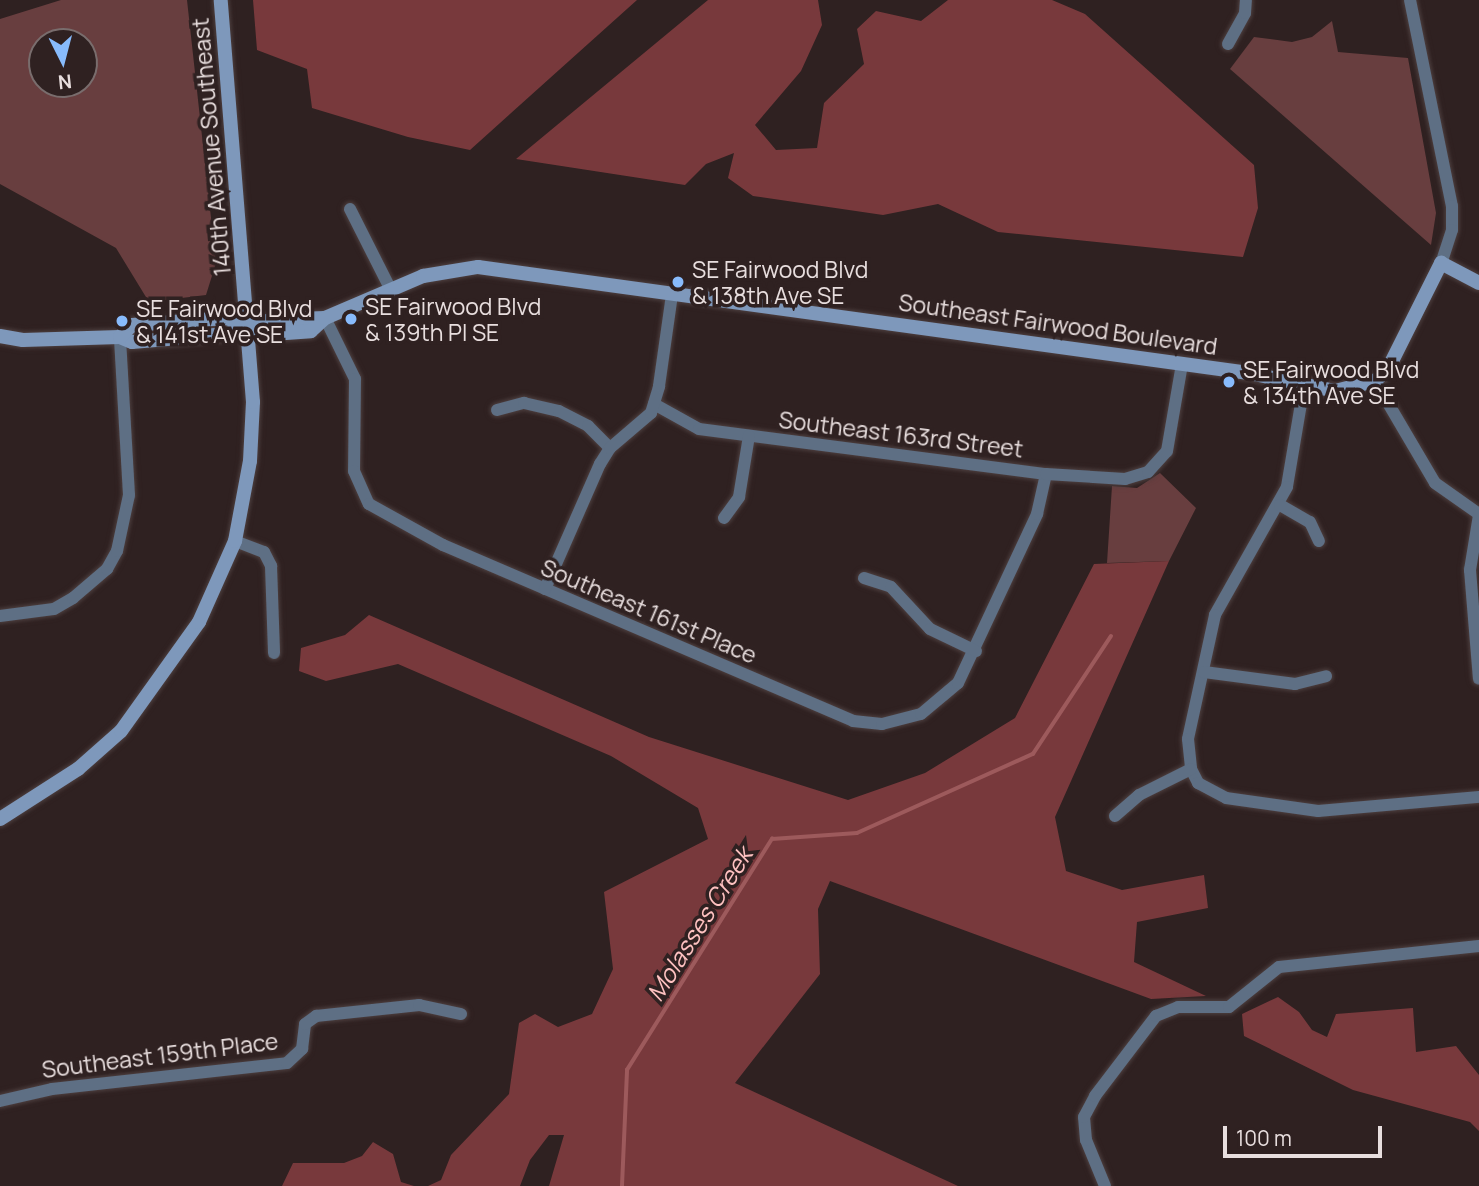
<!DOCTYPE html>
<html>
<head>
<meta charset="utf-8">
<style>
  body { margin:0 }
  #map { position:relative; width:1479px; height:1186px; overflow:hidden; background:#2f2121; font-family:Manrope,sans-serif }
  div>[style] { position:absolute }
  .green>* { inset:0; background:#683e3f }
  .forest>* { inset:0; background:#78393c }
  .stream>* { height:3.5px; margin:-1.75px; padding:0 1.75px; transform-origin:1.75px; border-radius:1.75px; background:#9d5a5c }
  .roads { filter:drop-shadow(0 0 2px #4d3f3f) drop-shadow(0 0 2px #4d3f3f) }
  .street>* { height:12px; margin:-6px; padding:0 6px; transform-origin:6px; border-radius:6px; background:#5e6f84 }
  .secondary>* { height:14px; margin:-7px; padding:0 7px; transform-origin:7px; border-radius:7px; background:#7e98bb }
  .dots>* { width:19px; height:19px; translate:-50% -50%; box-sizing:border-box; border:4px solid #2f2121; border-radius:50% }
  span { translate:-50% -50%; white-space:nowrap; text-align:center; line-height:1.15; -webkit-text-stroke:7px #2f2121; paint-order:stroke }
  .street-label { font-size:23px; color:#e8dede }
  .poi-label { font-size:23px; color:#e8dede }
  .left { translate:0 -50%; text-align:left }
  .water-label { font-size:24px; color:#ffc2c1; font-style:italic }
  .north { position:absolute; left:28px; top:28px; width:70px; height:70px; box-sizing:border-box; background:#2f2121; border:2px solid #796d6d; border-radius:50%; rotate:174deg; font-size:19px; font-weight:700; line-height:28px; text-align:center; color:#e8dede }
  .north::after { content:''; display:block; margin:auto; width:24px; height:32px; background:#88bbfc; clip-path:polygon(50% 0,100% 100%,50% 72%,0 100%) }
  .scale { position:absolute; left:1223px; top:1126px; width:159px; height:32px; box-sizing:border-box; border:4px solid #e8dede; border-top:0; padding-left:9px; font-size:21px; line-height:24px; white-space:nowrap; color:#e8dede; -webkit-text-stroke:5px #2f2121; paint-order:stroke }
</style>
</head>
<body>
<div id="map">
  <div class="green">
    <i style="clip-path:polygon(evenodd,61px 0,187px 0,216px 263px,206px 295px,149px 302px,116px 248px,0 184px,0 19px,61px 0,42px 42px,84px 42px,84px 84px,42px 84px,42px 42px)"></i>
    <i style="clip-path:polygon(1332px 21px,1338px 52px,1408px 58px,1436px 213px,1431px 245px,1230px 69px,1254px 37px,1292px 42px,1312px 37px)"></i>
    <i style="clip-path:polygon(1160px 473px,1196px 508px,1169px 561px,1107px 563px,1112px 486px,1137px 488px)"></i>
  </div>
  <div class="forest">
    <i style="clip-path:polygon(253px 0,637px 0,470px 150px,408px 137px,312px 108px,307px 69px,257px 50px)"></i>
    <i style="clip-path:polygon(708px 0,818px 0,822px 25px,801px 71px,755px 125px,776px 150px,817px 148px,824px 103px,864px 64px,857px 29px,876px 11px,921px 21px,948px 0,1052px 0,1085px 14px,1254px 165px,1258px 208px,1243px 257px,998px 232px,938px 204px,883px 215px,753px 196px,728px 178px,734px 153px,706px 164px,685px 185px,516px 159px)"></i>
    <i style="clip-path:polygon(1169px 561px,1055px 817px,1066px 871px,1122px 890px,1204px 875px,1208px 908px,1137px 922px,1134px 962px,1206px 996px,1151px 999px,830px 881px,818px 909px,820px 974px,735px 1083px,958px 1186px,549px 1186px,564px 1135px,549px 1135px,530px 1160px,520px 1186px,428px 1186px,441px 1180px,451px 1155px,509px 1094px,519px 1023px,535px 1014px,558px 1027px,592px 1014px,613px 969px,604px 892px,708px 839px,698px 808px,611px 756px,398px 664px,326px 681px,299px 671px,301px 648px,345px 635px,369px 615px,649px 737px,848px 800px,925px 773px,1015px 718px,1094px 564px)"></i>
    <i style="clip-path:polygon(1278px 997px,1299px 1012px,1312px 1030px,1327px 1037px,1336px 1014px,1413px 1008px,1416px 1052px,1456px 1046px,1479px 1075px,1479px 1131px,1470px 1122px,1353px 1090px,1244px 1036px,1242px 1014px)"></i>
    <i style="clip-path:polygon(373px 1142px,393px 1154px,401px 1182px,414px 1186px,282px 1186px,293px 1163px,344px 1163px,362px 1156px)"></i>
  </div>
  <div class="stream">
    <i style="left:622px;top:1186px;width:116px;rotate:-87.5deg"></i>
    <i style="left:627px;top:1070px;width:273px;rotate:-57.9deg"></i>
    <i style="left:772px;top:839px;width:85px;rotate:-4deg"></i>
    <i style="left:857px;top:833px;width:193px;rotate:-24.2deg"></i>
    <i style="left:1033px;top:754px;width:141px;rotate:-56.5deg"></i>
  </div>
  <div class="roads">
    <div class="street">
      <i style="left:1410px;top:0;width:210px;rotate:78.5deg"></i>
      <i style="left:1452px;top:206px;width:24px;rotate:90deg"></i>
      <i style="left:1452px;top:230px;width:35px;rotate:108deg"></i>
      <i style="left:1228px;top:44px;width:35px;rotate:-61deg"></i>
      <i style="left:1245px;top:13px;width:13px;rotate:-86deg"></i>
      <i style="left:350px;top:209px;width:91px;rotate:63.2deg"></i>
      <i style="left:325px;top:318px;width:68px;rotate:63.8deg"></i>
      <i style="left:355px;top:379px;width:92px;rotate:90.6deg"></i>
      <i style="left:354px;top:471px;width:36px;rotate:66deg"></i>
      <i style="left:369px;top:504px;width:85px;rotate:29deg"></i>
      <i style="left:443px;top:545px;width:446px;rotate:23.2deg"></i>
      <i style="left:853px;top:721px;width:29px;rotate:6deg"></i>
      <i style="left:882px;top:724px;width:40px;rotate:-14.4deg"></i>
      <i style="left:921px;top:714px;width:48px;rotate:-40deg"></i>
      <i style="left:958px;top:683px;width:187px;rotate:-64.9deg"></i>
      <i style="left:1037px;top:514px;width:41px;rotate:-77.3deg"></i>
      <i style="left:1375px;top:381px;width:118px;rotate:59.5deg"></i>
      <i style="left:1435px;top:483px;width:54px;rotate:35.2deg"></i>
      <i style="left:1304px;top:386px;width:102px;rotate:99.6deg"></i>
      <i style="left:1287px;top:487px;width:147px;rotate:119.4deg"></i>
      <i style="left:1215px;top:615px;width:127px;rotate:102.3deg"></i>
      <i style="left:1188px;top:739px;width:30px;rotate:84deg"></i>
      <i style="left:1191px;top:769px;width:16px;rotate:63deg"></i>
      <i style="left:1198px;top:783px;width:32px;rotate:28deg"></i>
      <i style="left:1226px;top:798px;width:93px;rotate:8deg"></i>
      <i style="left:1318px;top:811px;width:162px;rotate:-5deg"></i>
      <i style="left:654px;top:404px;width:51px;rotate:29.1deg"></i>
      <i style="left:699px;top:429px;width:350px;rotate:7.4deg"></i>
      <i style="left:1046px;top:474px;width:79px;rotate:3.6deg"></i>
      <i style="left:1125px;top:479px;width:24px;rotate:-17deg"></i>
      <i style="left:1148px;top:472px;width:28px;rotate:-48deg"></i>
      <i style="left:1167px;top:451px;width:88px;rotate:-80.2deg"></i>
      <i style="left:497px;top:410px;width:28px;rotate:-15deg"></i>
      <i style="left:524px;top:403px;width:36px;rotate:13deg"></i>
      <i style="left:559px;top:411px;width:33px;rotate:27deg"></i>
      <i style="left:588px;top:426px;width:31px;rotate:45deg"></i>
      <i style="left:1280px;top:505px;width:34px;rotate:30deg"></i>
      <i style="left:1310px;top:522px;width:21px;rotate:65deg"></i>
      <i style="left:1479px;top:515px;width:56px;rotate:99.3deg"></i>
      <i style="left:1470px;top:570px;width:109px;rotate:85.3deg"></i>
      <i style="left:724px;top:518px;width:26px;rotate:-54deg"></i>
      <i style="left:739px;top:497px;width:62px;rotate:-80.7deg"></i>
      <i style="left:235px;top:541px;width:31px;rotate:21deg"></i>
      <i style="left:264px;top:552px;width:16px;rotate:63deg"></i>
      <i style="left:271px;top:566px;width:87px;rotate:88deg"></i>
      <i style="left:864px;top:578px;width:28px;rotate:18deg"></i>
      <i style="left:891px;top:587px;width:57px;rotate:47.1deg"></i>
      <i style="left:930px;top:629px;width:51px;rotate:25.6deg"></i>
      <i style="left:545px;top:589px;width:137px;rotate:-66.3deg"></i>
      <i style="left:600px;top:464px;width:19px;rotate:-58deg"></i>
      <i style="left:610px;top:448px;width:54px;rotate:-40.5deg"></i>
      <i style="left:651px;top:413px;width:28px;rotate:-73deg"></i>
      <i style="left:659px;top:386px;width:92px;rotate:-81.9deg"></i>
      <i style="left:0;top:616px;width:54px;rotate:-7.4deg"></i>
      <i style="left:54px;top:609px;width:22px;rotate:-30deg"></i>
      <i style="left:73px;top:598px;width:45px;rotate:-40.5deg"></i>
      <i style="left:107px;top:569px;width:21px;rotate:-61deg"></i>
      <i style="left:117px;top:551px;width:57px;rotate:-77.9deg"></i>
      <i style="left:129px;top:495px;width:158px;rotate:-93.3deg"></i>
      <i style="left:1204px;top:672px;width:92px;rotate:7.5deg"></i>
      <i style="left:1295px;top:684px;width:32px;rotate:-14deg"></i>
      <i style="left:1115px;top:816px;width:32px;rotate:-41deg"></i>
      <i style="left:1139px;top:795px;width:58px;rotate:-26.6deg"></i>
      <i style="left:0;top:1101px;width:53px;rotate:-13deg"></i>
      <i style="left:52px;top:1089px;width:236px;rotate:-6.3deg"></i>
      <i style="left:287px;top:1063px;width:21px;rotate:-43deg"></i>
      <i style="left:302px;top:1049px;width:25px;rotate:-83deg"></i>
      <i style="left:305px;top:1024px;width:14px;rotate:-36deg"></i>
      <i style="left:316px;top:1016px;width:104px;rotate:-6.1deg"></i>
      <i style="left:419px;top:1005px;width:43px;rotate:12.1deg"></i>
      <i style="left:1105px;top:1186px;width:50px;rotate:-112.4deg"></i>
      <i style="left:1086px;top:1140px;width:23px;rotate:-95deg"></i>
      <i style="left:1084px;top:1117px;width:24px;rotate:-62deg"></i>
      <i style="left:1095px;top:1096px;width:101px;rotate:-52.7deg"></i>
      <i style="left:1156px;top:1016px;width:24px;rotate:-22deg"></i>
      <i style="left:1178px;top:1007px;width:51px"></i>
      <i style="left:1229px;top:1007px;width:64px;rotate:-38.7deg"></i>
      <i style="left:1279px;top:967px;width:201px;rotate:-6deg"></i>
    </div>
    <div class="secondary">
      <i style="left:0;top:336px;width:23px;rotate:10deg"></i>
      <i style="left:23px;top:340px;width:97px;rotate:-1.8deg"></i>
      <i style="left:120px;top:337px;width:13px;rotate:23deg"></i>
      <i style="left:132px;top:342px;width:95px;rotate:-4.8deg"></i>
      <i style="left:227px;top:334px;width:45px;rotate:-18deg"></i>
      <i style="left:270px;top:320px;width:55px;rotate:-2.1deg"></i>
      <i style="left:120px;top:337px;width:17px;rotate:-45deg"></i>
      <i style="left:132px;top:325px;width:94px;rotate:-4.3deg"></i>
      <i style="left:226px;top:318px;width:49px;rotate:19.2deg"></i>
      <i style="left:272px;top:334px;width:39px;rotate:-4deg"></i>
      <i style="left:311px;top:331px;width:19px;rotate:-43deg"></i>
      <i style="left:325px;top:318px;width:107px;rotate:-23.2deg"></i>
      <i style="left:423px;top:276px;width:56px;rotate:-9.3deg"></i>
      <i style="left:478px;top:267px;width:778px;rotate:7.83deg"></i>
      <i style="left:1249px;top:373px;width:88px;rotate:11.8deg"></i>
      <i style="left:1335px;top:391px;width:41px;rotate:-14deg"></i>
      <i style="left:1375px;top:381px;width:18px;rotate:-43deg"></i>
      <i style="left:1388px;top:369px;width:119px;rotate:-63.4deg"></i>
      <i style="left:1441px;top:263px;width:43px;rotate:27.8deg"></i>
      <i style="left:0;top:819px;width:93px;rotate:-32.7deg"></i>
      <i style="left:78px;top:769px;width:57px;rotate:-41.5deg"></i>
      <i style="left:121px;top:731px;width:134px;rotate:-54.4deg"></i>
      <i style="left:199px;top:622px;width:89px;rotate:-66deg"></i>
      <i style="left:235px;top:541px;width:81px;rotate:-79.4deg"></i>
      <i style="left:250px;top:461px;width:59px;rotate:-87.1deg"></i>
      <i style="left:253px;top:402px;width:403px;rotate:-94.6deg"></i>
    </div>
  </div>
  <div class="dots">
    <i style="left:678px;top:282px;background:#88bbfc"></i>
    <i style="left:351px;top:319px;background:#88bbfc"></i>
    <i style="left:122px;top:321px;background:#88bbfc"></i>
    <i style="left:1229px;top:382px;background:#88bbfc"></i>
  </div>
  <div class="street-label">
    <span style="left:211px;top:147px;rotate:-95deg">140th Avenue Southeast</span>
    <span style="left:1058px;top:324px;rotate:8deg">Southeast Fairwood Boulevard</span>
    <span style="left:901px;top:434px;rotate:7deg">Southeast 163rd Street</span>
    <span style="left:649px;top:611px;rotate:23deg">Southeast 161st Place</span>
    <span style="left:160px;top:1055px;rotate:-7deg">Southeast 159th Place</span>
  </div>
  <div class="poi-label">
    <span class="left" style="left:692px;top:282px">SE Fairwood Blvd<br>&amp; 138th Ave SE</span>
    <span class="left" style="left:365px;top:319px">SE Fairwood Blvd<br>&amp; 139th Pl SE</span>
    <span class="left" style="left:136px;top:321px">SE Fairwood Blvd<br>&amp; 141st Ave SE</span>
    <span class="left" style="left:1243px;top:382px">SE Fairwood Blvd<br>&amp; 134th Ave SE</span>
  </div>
  <div class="water-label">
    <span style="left:699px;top:924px;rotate:-58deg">Molasses Creek</span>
  </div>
  <div class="north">N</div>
  <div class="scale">100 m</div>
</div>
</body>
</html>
